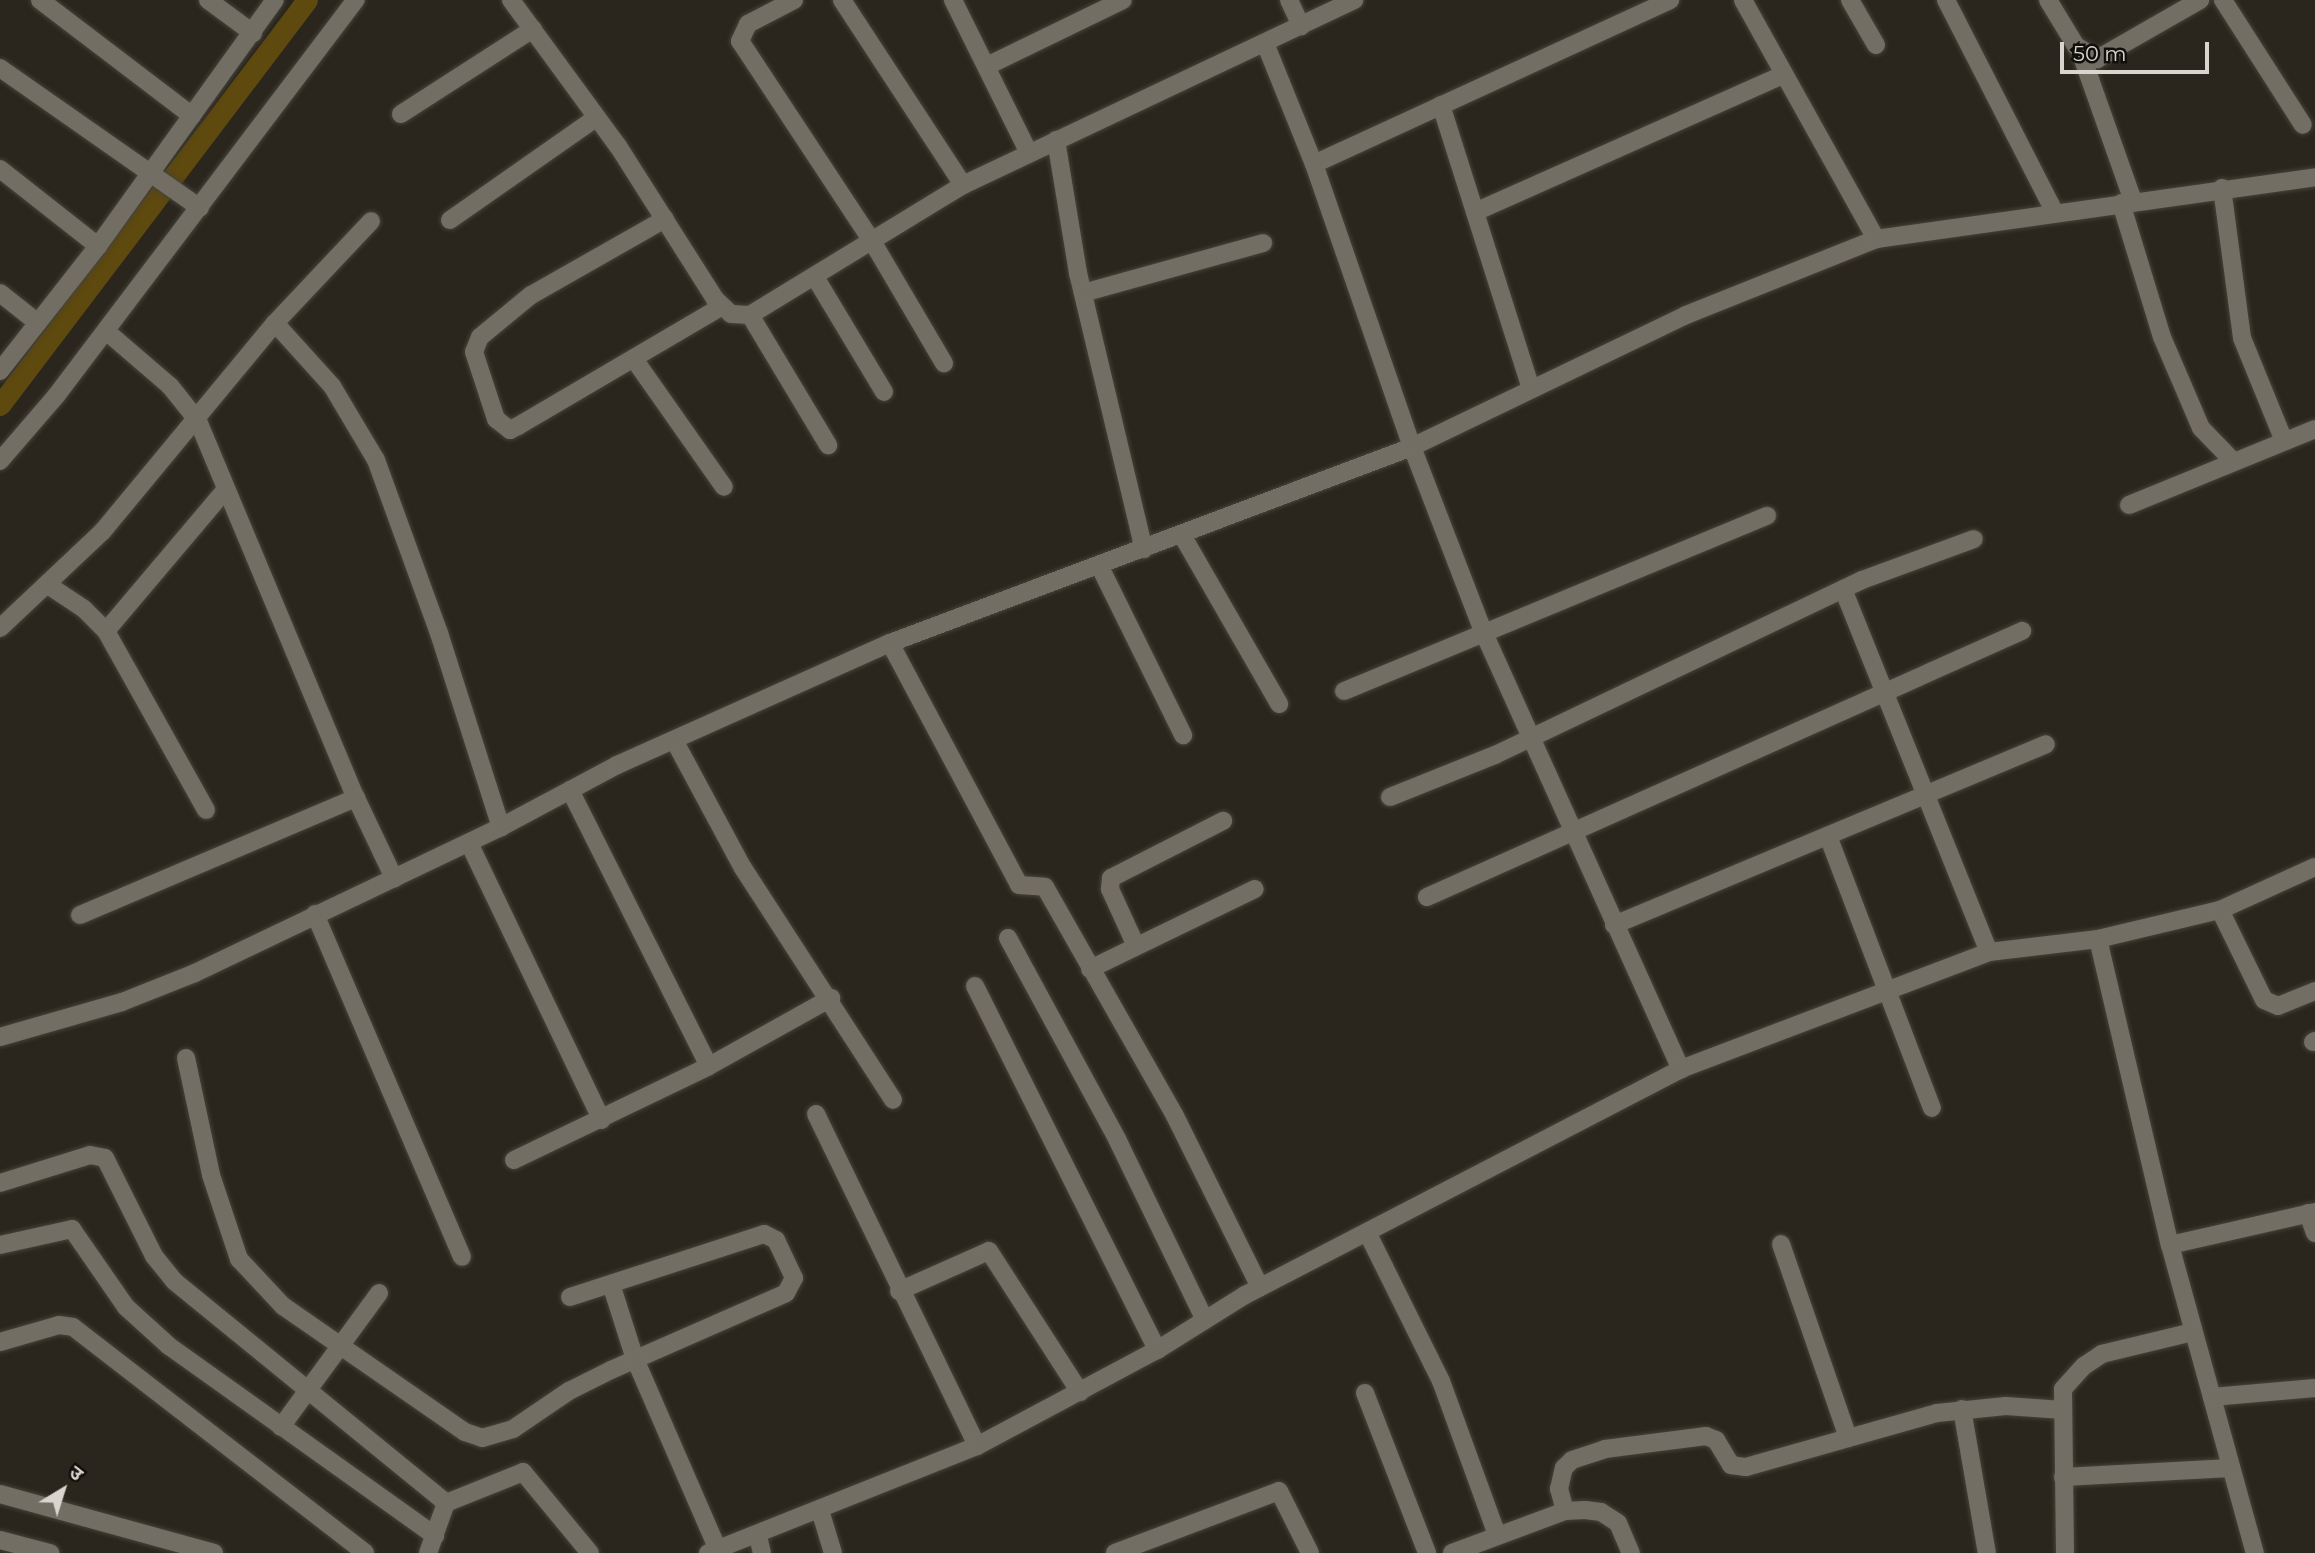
<!DOCTYPE html>
<html>
<head>
<meta charset="utf-8">
<style>
  body { margin:0 }
  #map { position:relative; width:2315px; height:1553px; overflow:hidden; background:#2a261d; font-family:Montserrat,"Noto Sans Devanagari",sans-serif }
  div>[style] { position:absolute }
  .canal>* { height:21px; margin:-10.5px; padding:0 10.5px; transform-origin:10.5px; border-radius:10.5px; background:#5e490e }
  .roads { filter:drop-shadow(0 0 2px #46423b) drop-shadow(0 0 2px #46423b) }
  .minor>* { height:18px; margin:-9px; padding:0 9px; transform-origin:9px; border-radius:9px; background:#736e63 }
  span { translate:-50% -50%; white-space:nowrap; text-align:center; line-height:1.15; -webkit-text-stroke:7px #110f0b; paint-order:stroke }
  .north { position:absolute; left:28px; top:1455px; width:70px; height:70px; -webkit-text-stroke:5px #110f0b; paint-order:stroke; rotate:38deg; font-size:19px; font-weight:700; line-height:28px; text-align:center; color:#d7d5ce }
  .north::after { content:''; display:block; margin:auto; width:24px; height:32px; background:#d7d5ce; clip-path:polygon(50% 0,100% 100%,50% 72%,0 100%) }
  .scale { position:absolute; left:2060px; top:42px; width:149px; height:32px; box-sizing:border-box; border:4px solid #d7d5ce; border-top:0; padding-left:9px; font-size:21px; line-height:24px; white-space:nowrap; color:#d7d5ce; -webkit-text-stroke:5px #110f0b; paint-order:stroke }
</style>
</head>
<body>
<div id="map">
  <div class="canal">
    <i style="left:0;top:405px;width:508px;rotate:-52.84deg"></i>
  </div>
  <div class="roads">
    <div class="minor">
      <i style="left:40px;top:0;width:191px;rotate:37.3deg"></i>
      <i style="left:208px;top:0;width:56px;rotate:36.3deg"></i>
      <i style="left:511px;top:0;width:181px;rotate:53.8deg"></i>
      <i style="left:618px;top:146px;width:181px;rotate:57.6deg"></i>
      <i style="left:715px;top:299px;width:22px;rotate:43deg"></i>
      <i style="left:731px;top:314px;width:19px;rotate:3deg"></i>
      <i style="left:750px;top:315px;width:250px;rotate:-31.4deg"></i>
      <i style="left:963px;top:185px;width:433px;rotate:-25.3deg"></i>
      <i style="left:794px;top:0;width:52px;rotate:152.4deg"></i>
      <i style="left:748px;top:24px;width:19px;rotate:115deg"></i>
      <i style="left:740px;top:41px;width:240px;rotate:56.6deg"></i>
      <i style="left:872px;top:241px;width:142px;rotate:59.5deg"></i>
      <i style="left:842px;top:0;width:221px;rotate:56.8deg"></i>
      <i style="left:953px;top:0;width:171px;rotate:63.6deg"></i>
      <i style="left:1289px;top:0;width:29px;rotate:65deg"></i>
      <i style="left:1743px;top:0;width:274px;rotate:60.9deg"></i>
      <i style="left:1850px;top:0;width:52px;rotate:60deg"></i>
      <i style="left:1946px;top:0;width:239px;rotate:62.9deg"></i>
      <i style="left:2048px;top:0;width:54px;rotate:58.7deg"></i>
      <i style="left:2076px;top:46px;width:25px;rotate:32deg"></i>
      <i style="left:2097px;top:59px;width:119px;rotate:-29.8deg"></i>
      <i style="left:2223px;top:0;width:148px;rotate:57.4deg"></i>
      <i style="left:1265px;top:43px;width:131px;rotate:68deg"></i>
      <i style="left:1314px;top:164px;width:299px;rotate:70.9deg"></i>
      <i style="left:1412px;top:447px;width:197px;rotate:68.9deg"></i>
      <i style="left:1483px;top:631px;width:481px;rotate:65.7deg"></i>
      <i style="left:2080px;top:51px;width:159px;rotate:70.5deg"></i>
      <i style="left:987px;top:66px;width:151px;rotate:-25.9deg"></i>
      <i style="left:0;top:68px;width:244px;rotate:35deg"></i>
      <i style="left:1441px;top:105px;width:298px;rotate:72.4deg"></i>
      <i style="left:401px;top:114px;width:157px;rotate:-32.8deg"></i>
      <i style="left:1056px;top:140px;width:135px;rotate:80.6deg"></i>
      <i style="left:1078px;top:273px;width:284px;rotate:76.6deg"></i>
      <i style="left:1314px;top:164px;width:392px;rotate:-24.7deg"></i>
      <i style="left:0;top:169px;width:125px;rotate:38.2deg"></i>
      <i style="left:2222px;top:188px;width:151px;rotate:82.4deg"></i>
      <i style="left:2242px;top:338px;width:111px;rotate:67.8deg"></i>
      <i style="left:2121px;top:203px;width:140px;rotate:73deg"></i>
      <i style="left:2162px;top:337px;width:99px;rotate:66.8deg"></i>
      <i style="left:2201px;top:428px;width:47px;rotate:45.9deg"></i>
      <i style="left:1475px;top:212px;width:335px;rotate:-24deg"></i>
      <i style="left:665px;top:219px;width:154px;rotate:150.4deg"></i>
      <i style="left:531px;top:295px;width:66px;rotate:140.5deg"></i>
      <i style="left:480px;top:337px;width:16px;rotate:112deg"></i>
      <i style="left:474px;top:352px;width:71px;rotate:71.8deg"></i>
      <i style="left:496px;top:419px;width:18px;rotate:38deg"></i>
      <i style="left:510px;top:430px;width:9px;rotate:-27deg"></i>
      <i style="left:518px;top:426px;width:235px;rotate:-30.4deg"></i>
      <i style="left:450px;top:220px;width:179px;rotate:-35deg"></i>
      <i style="left:815px;top:277px;width:134px;rotate:59deg"></i>
      <i style="left:0;top:293px;width:48px;rotate:38.3deg"></i>
      <i style="left:1083px;top:293px;width:187px;rotate:-15.5deg"></i>
      <i style="left:750px;top:315px;width:152px;rotate:59deg"></i>
      <i style="left:275px;top:323px;width:85px;rotate:47.9deg"></i>
      <i style="left:332px;top:386px;width:86px;rotate:59.3deg"></i>
      <i style="left:376px;top:460px;width:184px;rotate:70deg"></i>
      <i style="left:439px;top:633px;width:204px;rotate:72.3deg"></i>
      <i style="left:106px;top:331px;width:84px;rotate:40.7deg"></i>
      <i style="left:170px;top:386px;width:45px;rotate:51.3deg"></i>
      <i style="left:198px;top:421px;width:409px;rotate:67.3deg"></i>
      <i style="left:356px;top:798px;width:89px;rotate:64.6deg"></i>
      <i style="left:634px;top:359px;width:156px;rotate:54.9deg"></i>
      <i style="left:0;top:371px;width:159px;rotate:-51.9deg"></i>
      <i style="left:98px;top:246px;width:303px;rotate:-54.3deg"></i>
      <i style="left:0;top:461px;width:86px;rotate:-49.3deg"></i>
      <i style="left:56px;top:396px;width:497px;rotate:-52.9deg"></i>
      <i style="left:2129px;top:505px;width:201px;rotate:-22.2deg"></i>
      <i style="left:1182px;top:535px;width:195px;rotate:60.1deg"></i>
      <i style="left:1099px;top:565px;width:190px;rotate:63.7deg"></i>
      <i style="left:48px;top:585px;width:43px;rotate:33.7deg"></i>
      <i style="left:84px;top:609px;width:31px;rotate:45deg"></i>
      <i style="left:106px;top:631px;width:205px;rotate:60.8deg"></i>
      <i style="left:1843px;top:589px;width:391px;rotate:68.1deg"></i>
      <i style="left:0;top:628px;width:140px;rotate:-43.3deg"></i>
      <i style="left:102px;top:532px;width:271px;rotate:-50.4deg"></i>
      <i style="left:275px;top:323px;width:140px;rotate:-46.7deg"></i>
      <i style="left:106px;top:631px;width:185px;rotate:-49.8deg"></i>
      <i style="left:890px;top:643px;width:274px;rotate:61.9deg"></i>
      <i style="left:1019px;top:885px;width:26px;rotate:4deg"></i>
      <i style="left:1045px;top:887px;width:263px;rotate:60.4deg"></i>
      <i style="left:1175px;top:1116px;width:191px;rotate:63.6deg"></i>
      <i style="left:1344px;top:691px;width:458px;rotate:-22.5deg"></i>
      <i style="left:674px;top:740px;width:145px;rotate:61.7deg"></i>
      <i style="left:743px;top:868px;width:276px;rotate:57.1deg"></i>
      <i style="left:570px;top:790px;width:309px;rotate:63.3deg"></i>
      <i style="left:1390px;top:797px;width:113px;rotate:-21.8deg"></i>
      <i style="left:1495px;top:755px;width:407px;rotate:-25.5deg"></i>
      <i style="left:1862px;top:580px;width:119px;rotate:-20.1deg"></i>
      <i style="left:1828px;top:836px;width:291px;rotate:69.1deg"></i>
      <i style="left:469px;top:843px;width:307px;rotate:64.4deg"></i>
      <i style="left:1427px;top:897px;width:652px;rotate:-24.09deg"></i>
      <i style="left:2220px;top:910px;width:100px;rotate:63.9deg"></i>
      <i style="left:2264px;top:1000px;width:15px;rotate:23deg"></i>
      <i style="left:2278px;top:1006px;width:40px;rotate:-22deg"></i>
      <i style="left:315px;top:914px;width:373px;rotate:66.8deg"></i>
      <i style="left:80px;top:915px;width:300px;rotate:-23deg"></i>
      <i style="left:1614px;top:925px;width:468px;rotate:-22.7deg"></i>
      <i style="left:1008px;top:938px;width:229px;rotate:61.5deg"></i>
      <i style="left:1117px;top:1139px;width:201px;rotate:64.1deg"></i>
      <i style="left:2098px;top:939px;width:314px;rotate:76.8deg"></i>
      <i style="left:2170px;top:1245px;width:320px;rotate:74.6deg"></i>
      <i style="left:1136px;top:946px;width:63px;rotate:-114.5deg"></i>
      <i style="left:1110px;top:889px;width:11px;rotate:-85deg"></i>
      <i style="left:1111px;top:878px;width:126px;rotate:-27deg"></i>
      <i style="left:1090px;top:969px;width:183px;rotate:-25.9deg"></i>
      <i style="left:975px;top:986px;width:407px;rotate:63.4deg"></i>
      <i style="left:0;top:1037px;width:127px;rotate:-16deg"></i>
      <i style="left:122px;top:1002px;width:79px;rotate:-21.7deg"></i>
      <i style="left:195px;top:973px;width:339px;rotate:-25.5deg"></i>
      <i style="left:501px;top:827px;width:132px;rotate:-28.1deg"></i>
      <i style="left:617px;top:765px;width:299px;rotate:-24.1deg"></i>
      <i style="left:890px;top:643px;width:558px;rotate:-20.58deg"></i>
      <i style="left:1412px;top:447px;width:304px;rotate:-25.7deg"></i>
      <i style="left:1686px;top:315px;width:205px;rotate:-21.8deg"></i>
      <i style="left:1876px;top:239px;width:443px;rotate:-8deg"></i>
      <i style="left:2313px;top:1042px;width:2px;rotate:-27deg"></i>
      <i style="left:186px;top:1058px;width:120px;rotate:77.9deg"></i>
      <i style="left:211px;top:1175px;width:89px;rotate:71.6deg"></i>
      <i style="left:239px;top:1259px;width:64px;rotate:46.9deg"></i>
      <i style="left:283px;top:1306px;width:221px;rotate:34.7deg"></i>
      <i style="left:465px;top:1432px;width:18px;rotate:19deg"></i>
      <i style="left:482px;top:1438px;width:32px;rotate:-16deg"></i>
      <i style="left:513px;top:1429px;width:68px;rotate:-34.2deg"></i>
      <i style="left:569px;top:1391px;width:47px;rotate:-26.6deg"></i>
      <i style="left:611px;top:1370px;width:191px;rotate:-23.7deg"></i>
      <i style="left:786px;top:1293px;width:17px;rotate:-62deg"></i>
      <i style="left:794px;top:1278px;width:42px;rotate:-115.3deg"></i>
      <i style="left:776px;top:1240px;width:13px;rotate:-153deg"></i>
      <i style="left:764px;top:1234px;width:204px;rotate:162deg"></i>
      <i style="left:816px;top:1114px;width:369px;rotate:64.1deg"></i>
      <i style="left:514px;top:1160px;width:216px;rotate:-25.7deg"></i>
      <i style="left:709px;top:1066px;width:140px;rotate:-29.1deg"></i>
      <i style="left:0;top:1183px;width:94px;rotate:-17.3deg"></i>
      <i style="left:90px;top:1155px;width:15px;rotate:11deg"></i>
      <i style="left:105px;top:1158px;width:110px;rotate:63.4deg"></i>
      <i style="left:154px;top:1256px;width:32px;rotate:51deg"></i>
      <i style="left:174px;top:1281px;width:351px;rotate:39.2deg"></i>
      <i style="left:446px;top:1503px;width:53px;rotate:109.8deg"></i>
      <i style="left:2308px;top:1213px;width:21px;rotate:71deg"></i>
      <i style="left:1367px;top:1232px;width:166px;rotate:63.6deg"></i>
      <i style="left:1441px;top:1381px;width:164px;rotate:70deg"></i>
      <i style="left:1781px;top:1244px;width:205px;rotate:70.9deg"></i>
      <i style="left:0;top:1245px;width:74px;rotate:-12.5deg"></i>
      <i style="left:72px;top:1229px;width:95px;rotate:55.3deg"></i>
      <i style="left:126px;top:1307px;width:58px;rotate:42.2deg"></i>
      <i style="left:169px;top:1346px;width:327px;rotate:35.5deg"></i>
      <i style="left:2170px;top:1245px;width:149px;rotate:-12.8deg"></i>
      <i style="left:611px;top:1284px;width:79px;rotate:72.3deg"></i>
      <i style="left:635px;top:1359px;width:208px;rotate:66.5deg"></i>
      <i style="left:899px;top:1291px;width:98px;rotate:-24deg"></i>
      <i style="left:989px;top:1251px;width:168px;rotate:57.2deg"></i>
      <i style="left:0;top:1342px;width:61px;rotate:-16.1deg"></i>
      <i style="left:59px;top:1325px;width:14px;rotate:8deg"></i>
      <i style="left:73px;top:1327px;width:369px;rotate:37.7deg"></i>
      <i style="left:1365px;top:1393px;width:172px;rotate:68.8deg"></i>
      <i style="left:2212px;top:1397px;width:103px;rotate:-5deg"></i>
      <i style="left:1962px;top:1409px;width:146px;rotate:80.2deg"></i>
      <i style="left:281px;top:1427px;width:166px;rotate:-53.8deg"></i>
      <i style="left:2063px;top:1477px;width:168px;rotate:-3.1deg"></i>
      <i style="left:0;top:1494px;width:222px;rotate:15.4deg"></i>
      <i style="left:446px;top:1503px;width:83px;rotate:-21.9deg"></i>
      <i style="left:523px;top:1472px;width:105px;rotate:50.4deg"></i>
      <i style="left:820px;top:1510px;width:45px;rotate:73.2deg"></i>
      <i style="left:1565px;top:1511px;width:23px;rotate:-105deg"></i>
      <i style="left:1559px;top:1489px;width:22px;rotate:-77deg"></i>
      <i style="left:1564px;top:1468px;width:11px;rotate:-45deg"></i>
      <i style="left:1572px;top:1460px;width:35px;rotate:-18deg"></i>
      <i style="left:1605px;top:1449px;width:102px;rotate:-7.3deg"></i>
      <i style="left:1706px;top:1436px;width:11px;rotate:22deg"></i>
      <i style="left:1716px;top:1440px;width:29px;rotate:59deg"></i>
      <i style="left:1731px;top:1465px;width:15px;rotate:8deg"></i>
      <i style="left:1746px;top:1467px;width:198px;rotate:-15.8deg"></i>
      <i style="left:1937px;top:1413px;width:69px;rotate:-5.8deg"></i>
      <i style="left:2006px;top:1406px;width:57px;rotate:4deg"></i>
      <i style="left:758px;top:1536px;width:17px;rotate:77deg"></i>
      <i style="left:0;top:1540px;width:52px;rotate:14.6deg"></i>
      <i style="left:708px;top:1553px;width:289px;rotate:-21.7deg"></i>
      <i style="left:977px;top:1446px;width:204px;rotate:-28.1deg"></i>
      <i style="left:1157px;top:1350px;width:104px;rotate:-32deg"></i>
      <i style="left:1245px;top:1295px;width:491px;rotate:-27.4deg"></i>
      <i style="left:1681px;top:1069px;width:329px;rotate:-20.8deg"></i>
      <i style="left:1989px;top:952px;width:110px;rotate:-6.8deg"></i>
      <i style="left:2098px;top:939px;width:125px;rotate:-13.4deg"></i>
      <i style="left:2220px;top:910px;width:104px;rotate:-24.4deg"></i>
      <i style="left:1115px;top:1553px;width:175px;rotate:-20.7deg"></i>
      <i style="left:1279px;top:1491px;width:69px;rotate:63.4deg"></i>
      <i style="left:1452px;top:1553px;width:121px;rotate:-20.4deg"></i>
      <i style="left:1565px;top:1511px;width:20px;rotate:-3deg"></i>
      <i style="left:1585px;top:1510px;width:16px;rotate:7deg"></i>
      <i style="left:1601px;top:1512px;width:20px;rotate:33deg"></i>
      <i style="left:1618px;top:1523px;width:33px;rotate:67deg"></i>
      <i style="left:2065px;top:1553px;width:164px;rotate:-90.7deg"></i>
      <i style="left:2063px;top:1389px;width:31px;rotate:-48deg"></i>
      <i style="left:2084px;top:1366px;width:22px;rotate:-34deg"></i>
      <i style="left:2102px;top:1354px;width:94px;rotate:-13.6deg"></i>
    </div>
  </div>
  <div class="north">उ</div>
  <div class="scale">50 m</div>
</div>
</body>
</html>
